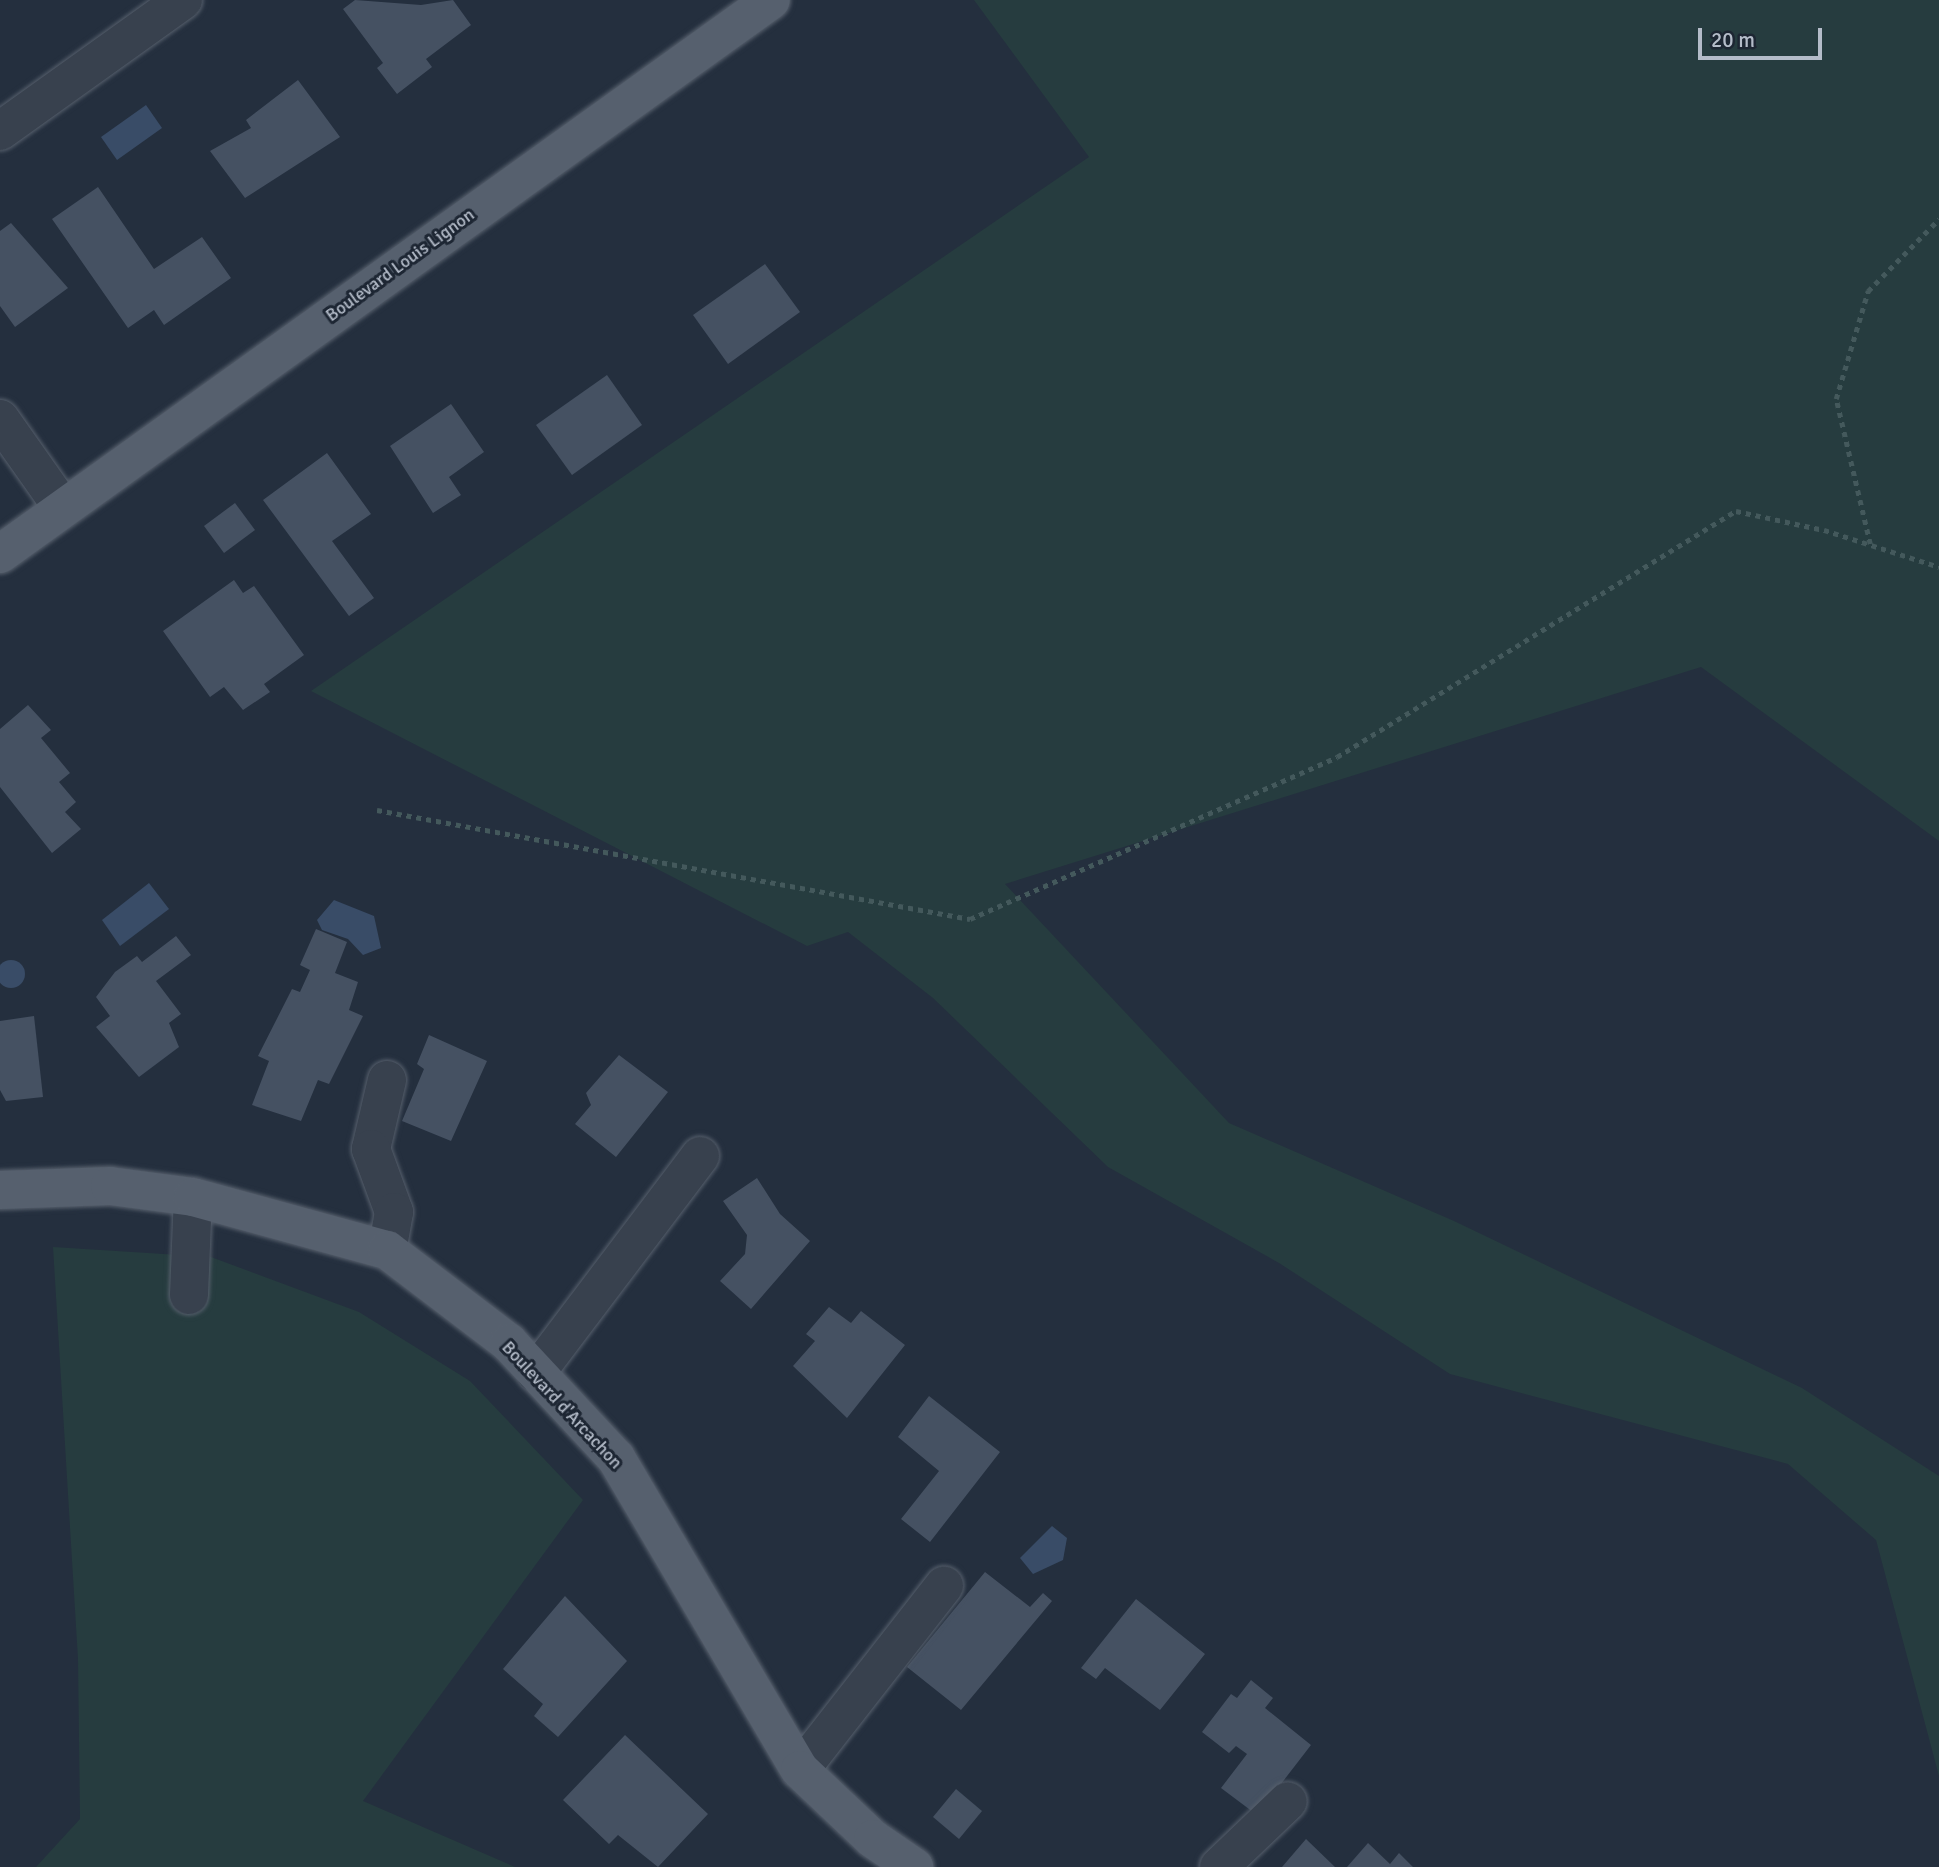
<!DOCTYPE html>
<html>
<head>
<meta charset="utf-8">
<style>
  body { margin:0 }
  #map { position:relative; width:1939px; height:1867px; overflow:hidden; background:#242f3e; font-family:Signika,sans-serif }
  div>[style] { position:absolute }
  .green>* { inset:0; background:#263c3f }
  .water>* { inset:0; background:#394c67 }
  .round { border-radius:50% }
  .building>* { inset:0; background:#455162 }
  .path>* { height:4.5px; margin-top:-2.25px; transform-origin:0; background:repeating-linear-gradient(90deg,#44595c 0 5px,transparent 0 10px) }
  .roads { filter:drop-shadow(0 0 2px #565f6c) drop-shadow(0 0 2px #565f6c) }
  .minor>* { height:38px; margin:-19px; padding:0 19px; transform-origin:19px; border-radius:19px; background:#38414e }
  .major>* { height:38px; margin:-19px; padding:0 19px; transform-origin:19px; border-radius:19px; background:#56606e }
  span { translate:-50% -50%; white-space:nowrap; text-align:center; line-height:1.15; -webkit-text-stroke:6px #1d2633; paint-order:stroke }
  .street-label { font-size:18px; color:#b4bcc9 }
  .scale { position:absolute; left:1698px; top:28px; width:124px; height:32px; box-sizing:border-box; border:4px solid #b4bcc9; border-top:0; padding-left:9px; font-size:21px; line-height:24px; white-space:nowrap; color:#b4bcc9; -webkit-text-stroke:5px #1d2633; paint-order:stroke }
</style>
</head>
<body>
<div id="map">
  <div class="green">
    <i style="clip-path:polygon(974px 0,1939px 0,1939px 841px,1701px 667px,1005px 884px,1229px 1123px,1454px 1221px,1802px 1388px,1939px 1476px,1939px 1776px,1876px 1540px,1788px 1464px,1450px 1374px,1279px 1263px,1108px 1167px,933px 998px,848px 932px,807px 946px,311px 691px,1089px 157px)"></i>
    <i style="clip-path:polygon(53px 1247px,211px 1257px,359px 1312px,470px 1381px,583px 1500px,363px 1801px,515px 1867px,36px 1867px,80px 1819px,78px 1659px)"></i>
  </div>
  <div class="water">
    <i style="clip-path:polygon(146px 105px,162px 128px,117px 160px,101px 137px)"></i>
    <i style="clip-path:polygon(149px 883px,169px 909px,120px 946px,102px 920px)"></i>
    <i style="clip-path:polygon(334px 900px,374px 916px,381px 948px,363px 955px,348px 939px,322px 930px,317px 920px)"></i>
    <i class="round" style="left:-3px;top:960px;width:28px;height:28px"></i>
    <i style="clip-path:polygon(1052px 1526px,1067px 1538px,1063px 1560px,1033px 1574px,1020px 1558px)"></i>
  </div>
  <div class="building">
    <i style="clip-path:polygon(355px 0,421px 5px,453px 0,471px 25px,426px 59px,432px 67px,397px 94px,377px 68px,383px 63px,343px 9px)"></i>
    <i style="clip-path:polygon(298px 80px,340px 137px,245px 198px,210px 151px,251px 128px,246px 120px)"></i>
    <i style="clip-path:polygon(98px 187px,154px 269px,202px 237px,231px 278px,164px 325px,154px 310px,128px 328px,52px 219px)"></i>
    <i style="clip-path:polygon(11px 223px,68px 288px,15px 327px,0 306px,0 231px)"></i>
    <i style="clip-path:polygon(765px 264px,800px 312px,728px 364px,693px 315px)"></i>
    <i style="clip-path:polygon(607px 375px,642px 425px,572px 475px,536px 425px)"></i>
    <i style="clip-path:polygon(451px 404px,484px 452px,449px 477px,461px 495px,433px 513px,390px 446px)"></i>
    <i style="clip-path:polygon(327px 453px,371px 514px,332px 541px,374px 598px,349px 616px,263px 500px)"></i>
    <i style="clip-path:polygon(235px 503px,255px 530px,224px 553px,204px 526px)"></i>
    <i style="clip-path:polygon(234px 580px,243px 593px,254px 586px,304px 655px,264px 684px,270px 692px,243px 710px,224px 687px,210px 697px,163px 631px)"></i>
    <i style="clip-path:polygon(28px 705px,51px 730px,41px 738px,70px 773px,59px 782px,76px 802px,65px 812px,81px 829px,52px 853px,0 787px,0 729px)"></i>
    <i style="clip-path:polygon(316px 929px,347px 942px,335px 973px,358px 982px,349px 1010px,363px 1016px,329px 1084px,318px 1080px,301px 1121px,252px 1105px,269px 1061px,258px 1056px,292px 989px,300px 992px,310px 970px,300px 965px)"></i>
    <i style="clip-path:polygon(176px 936px,191px 955px,156px 981px,181px 1014px,169px 1023px,179px 1047px,139px 1077px,96px 1027px,110px 1016px,96px 997px,115px 972px,137px 956px,142px 962px)"></i>
    <i style="clip-path:polygon(34px 1016px,43px 1097px,6px 1101px,0 1090px,0 1021px)"></i>
    <i style="clip-path:polygon(429px 1035px,487px 1061px,451px 1141px,402px 1121px,424px 1069px,417px 1064px)"></i>
    <i style="clip-path:polygon(619px 1055px,668px 1092px,616px 1157px,575px 1124px,591px 1105px,586px 1093px)"></i>
    <i style="clip-path:polygon(757px 1178px,780px 1214px,810px 1241px,751px 1309px,720px 1281px,745px 1254px,747px 1235px,723px 1201px)"></i>
    <i style="clip-path:polygon(829px 1307px,851px 1323px,861px 1311px,905px 1345px,847px 1418px,793px 1366px,815px 1341px,806px 1334px)"></i>
    <i style="clip-path:polygon(929px 1396px,1000px 1452px,930px 1542px,901px 1519px,939px 1471px,898px 1437px)"></i>
    <i style="clip-path:polygon(985px 1572px,1030px 1607px,1043px 1593px,1052px 1601px,961px 1710px,907px 1667px)"></i>
    <i style="clip-path:polygon(565px 1596px,627px 1661px,558px 1737px,534px 1716px,543px 1704px,503px 1669px)"></i>
    <i style="clip-path:polygon(1136px 1599px,1205px 1654px,1160px 1710px,1105px 1668px,1096px 1679px,1081px 1668px)"></i>
    <i style="clip-path:polygon(1251px 1680px,1273px 1698px,1265px 1708px,1311px 1745px,1257px 1815px,1221px 1788px,1247px 1754px,1236px 1746px,1229px 1753px,1202px 1732px,1231px 1694px,1237px 1698px)"></i>
    <i style="clip-path:polygon(625px 1735px,708px 1814px,658px 1867px,618px 1835px,609px 1844px,563px 1800px)"></i>
    <i style="clip-path:polygon(956px 1789px,982px 1811px,959px 1839px,933px 1817px)"></i>
    <i style="clip-path:polygon(1306px 1839px,1335px 1867px,1282px 1867px)"></i>
    <i style="clip-path:polygon(1368px 1843px,1390px 1864px,1399px 1853px,1413px 1867px,1347px 1867px)"></i>
  </div>
  <div class="path">
    <i style="left:1870px;top:544px;width:149px;rotate:-103.2deg"></i>
    <i style="left:1836px;top:399px;width:113px;rotate:-73.5deg"></i>
    <i style="left:1868px;top:291px;width:101px;rotate:-45.4deg"></i>
    <i style="left:377px;top:810px;width:603px;rotate:10.42deg"></i>
    <i style="left:970px;top:919px;width:401px;rotate:-23.8deg"></i>
    <i style="left:1337px;top:757px;width:469px;rotate:-31.7deg"></i>
    <i style="left:1736px;top:511px;width:90px;rotate:12.2deg"></i>
    <i style="left:1824px;top:530px;width:121px;rotate:17.8deg"></i>
  </div>
  <div class="roads">
    <div class="minor">
      <i style="left:0;top:131px;width:225px;rotate:-35.6deg"></i>
      <i style="left:0;top:419px;width:108px;rotate:54.8deg"></i>
      <i style="left:387px;top:1080px;width:71px;rotate:103.1deg"></i>
      <i style="left:371px;top:1149px;width:67px;rotate:69.9deg"></i>
      <i style="left:394px;top:1212px;width:39px;rotate:100deg"></i>
      <i style="left:189px;top:1295px;width:98px;rotate:-87.7deg"></i>
      <i style="left:536px;top:1373px;width:272px;rotate:-52.9deg"></i>
      <i style="left:800px;top:1770px;width:234px;rotate:-52deg"></i>
      <i style="left:1219px;top:1867px;width:95px;rotate:-43.7deg"></i>
    </div>
    <div class="major">
      <i style="left:0;top:554px;width:949px;rotate:-35.7deg"></i>
      <i style="left:0;top:1190px;width:110px;rotate:-2.1deg"></i>
      <i style="left:110px;top:1186px;width:84px;rotate:7.5deg"></i>
      <i style="left:193px;top:1197px;width:201px;rotate:15.3deg"></i>
      <i style="left:387px;top:1250px;width:153px;rotate:37.3deg"></i>
      <i style="left:509px;top:1343px;width:157px;rotate:47.1deg"></i>
      <i style="left:616px;top:1458px;width:362px;rotate:59.5deg"></i>
      <i style="left:800px;top:1770px;width:100px;rotate:43.4deg"></i>
      <i style="left:873px;top:1839px;width:50px;rotate:34.3deg"></i>
    </div>
  </div>
  <div class="street-label">
    <span style="left:400px;top:265px;rotate:-36deg">Boulevard Louis Lignon</span>
    <span style="left:562px;top:1405px;rotate:47deg">Boulevard d'Arcachon</span>
  </div>
  <div class="scale">20 m</div>
</div>
</body>
</html>
